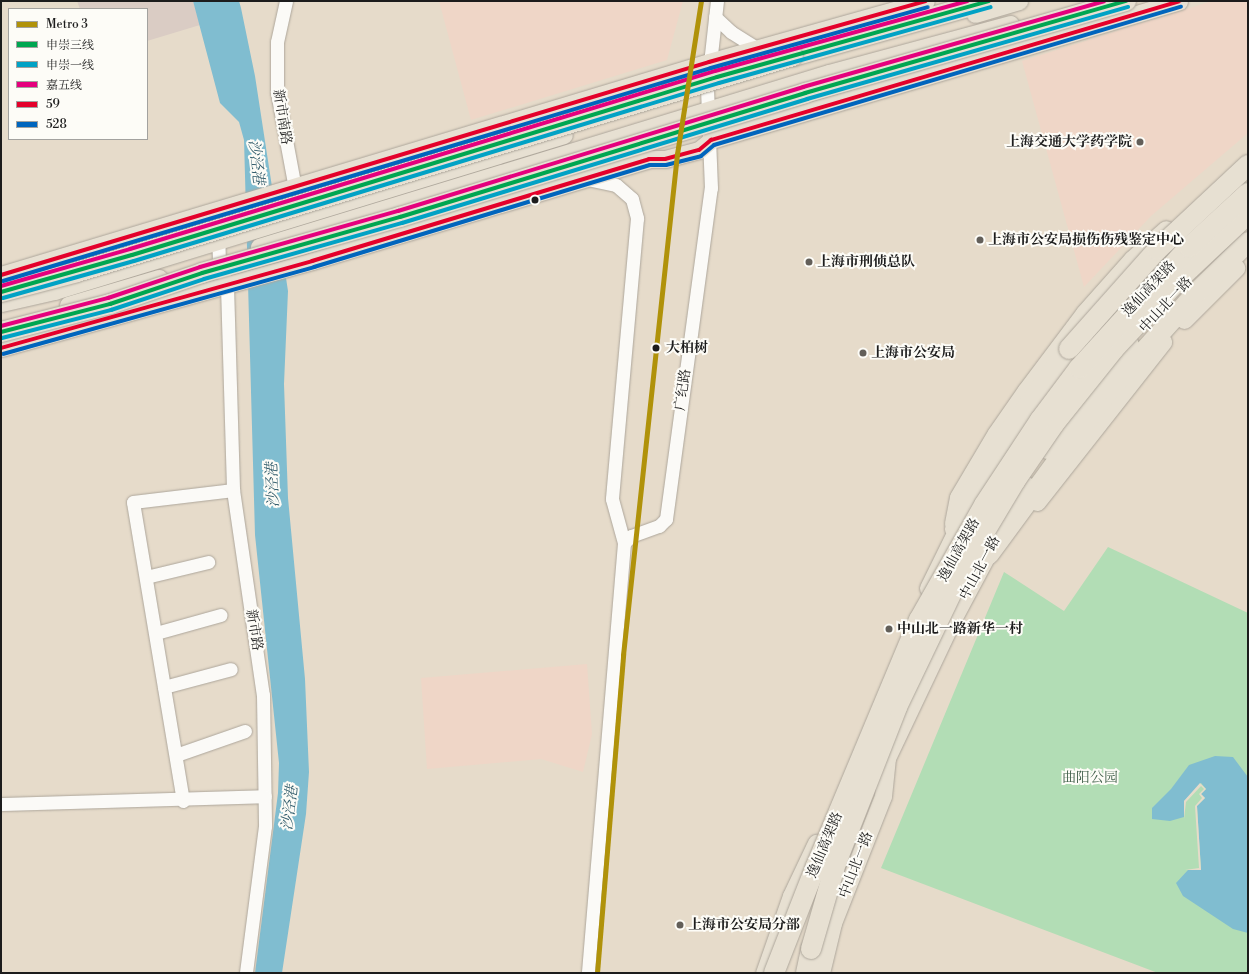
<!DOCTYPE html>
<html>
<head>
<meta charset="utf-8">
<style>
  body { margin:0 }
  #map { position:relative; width:1249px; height:974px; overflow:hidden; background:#e6dbca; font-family:"Libre Bodoni","Noto Serif SC",serif }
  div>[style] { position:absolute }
  .built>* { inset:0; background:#efd6c7 }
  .industrial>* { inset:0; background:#daccc4 }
  .green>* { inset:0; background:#b2ddb5 }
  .water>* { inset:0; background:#80bdd0 }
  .pier>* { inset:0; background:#e6dbca }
  .roads { filter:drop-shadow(0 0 1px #ada69b) drop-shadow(0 0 1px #ada69b) }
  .minor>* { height:13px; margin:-6.5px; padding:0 6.5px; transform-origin:6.5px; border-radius:6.5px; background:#fbfaf7 }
  .major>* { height:17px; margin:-8.5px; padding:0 8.5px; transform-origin:8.5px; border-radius:8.5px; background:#e7e0d2 }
  .highway>* { height:20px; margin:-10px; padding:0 10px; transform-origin:10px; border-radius:10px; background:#e7e0d2 }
  .bridges { filter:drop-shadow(0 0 1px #ada69b) drop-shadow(0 0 1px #ada69b) }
  .highway-bridge>* { height:20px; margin:-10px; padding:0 10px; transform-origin:10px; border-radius:10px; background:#e7e0d2 }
  .bus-1>* { height:4px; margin:-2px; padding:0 2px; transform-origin:2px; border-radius:2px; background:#00a651 }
  .bus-2>* { height:4px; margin:-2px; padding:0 2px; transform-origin:2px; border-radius:2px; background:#01a2c5 }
  .bus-3>* { height:4px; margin:-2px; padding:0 2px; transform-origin:2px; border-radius:2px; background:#e5007d }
  .bus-4>* { height:4px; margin:-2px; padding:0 2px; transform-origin:2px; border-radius:2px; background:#e4002b }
  .bus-5>* { height:4px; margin:-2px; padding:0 2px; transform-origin:2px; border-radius:2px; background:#0065bd }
  .metro-1>* { height:5px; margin:-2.5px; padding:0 2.5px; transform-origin:2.5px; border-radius:2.5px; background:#b0920a }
  .dots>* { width:11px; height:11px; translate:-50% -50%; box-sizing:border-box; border:2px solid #fdfcf7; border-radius:50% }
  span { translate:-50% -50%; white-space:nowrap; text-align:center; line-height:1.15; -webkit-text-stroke:4px #fdfcf7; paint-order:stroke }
  .street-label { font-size:14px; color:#1c1c1c }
  .poi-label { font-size:14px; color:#1c1c1c; font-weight:700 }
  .right { translate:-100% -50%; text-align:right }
  .left { translate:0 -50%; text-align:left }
  .stop-label { font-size:14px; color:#1c1c1c; font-weight:700 }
  .park-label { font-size:14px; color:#42604b }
  .water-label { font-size:15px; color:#355f6e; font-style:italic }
  .frame { position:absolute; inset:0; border:2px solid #1c1c1c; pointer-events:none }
  .legend { position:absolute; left:8px; top:8px; width:140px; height:132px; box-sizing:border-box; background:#fdfcf7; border:1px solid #a3a29f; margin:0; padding:5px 7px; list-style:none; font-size:12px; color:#1c1c1c }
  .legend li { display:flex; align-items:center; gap:8px; height:20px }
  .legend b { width:20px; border:1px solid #a3a29f }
</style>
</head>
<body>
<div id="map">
  <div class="built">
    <i style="clip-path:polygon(439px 1px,683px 1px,667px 60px,471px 120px)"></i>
    <i style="clip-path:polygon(1212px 1px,1248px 1px,1248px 133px,1151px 216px,1084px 287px,1022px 61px)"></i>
    <i style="clip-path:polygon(587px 664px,592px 734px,583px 772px,541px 759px,427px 769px,421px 678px)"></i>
  </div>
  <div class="industrial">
    <i style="clip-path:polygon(77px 1px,193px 1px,200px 25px,147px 41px,147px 9px,80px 9px)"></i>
  </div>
  <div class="green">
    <i style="clip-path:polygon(1108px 547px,1248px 613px,1248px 973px,1158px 973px,881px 868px,1004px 572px,1064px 611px)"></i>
  </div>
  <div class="water">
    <i style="clip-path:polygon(193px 1px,239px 1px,241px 8px,255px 76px,288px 291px,284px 384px,288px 498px,305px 679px,309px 772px,306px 814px,282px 973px,255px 973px,278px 793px,279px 763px,255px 535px,244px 140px,239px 122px,220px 103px)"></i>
    <i style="clip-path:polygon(1215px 756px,1233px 757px,1248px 777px,1248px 933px,1233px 929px,1183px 896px,1176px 883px,1188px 870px,1201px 870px,1197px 806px,1205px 798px,1201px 794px,1206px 789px,1201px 783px,1184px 801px,1184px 817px,1170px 821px,1152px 819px,1152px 808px,1171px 789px,1189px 765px)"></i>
  </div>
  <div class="pier">
    <i style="clip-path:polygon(1200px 783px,1206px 789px,1201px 794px,1205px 798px,1197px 806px,1201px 870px,1185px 870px,1199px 868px,1195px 806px,1202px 798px,1199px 794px,1204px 789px,1201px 786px,1186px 802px,1184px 819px,1184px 801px)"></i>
  </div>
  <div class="roads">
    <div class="minor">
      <i style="left:286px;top:1px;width:42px;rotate:102.4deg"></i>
      <i style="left:277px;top:42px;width:50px;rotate:90deg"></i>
      <i style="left:277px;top:92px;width:104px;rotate:79.4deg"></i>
      <i style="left:715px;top:17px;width:22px;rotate:43deg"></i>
      <i style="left:731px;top:32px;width:31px;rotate:32deg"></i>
      <i style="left:587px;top:179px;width:30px;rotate:12deg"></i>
      <i style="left:616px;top:185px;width:21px;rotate:41deg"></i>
      <i style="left:632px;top:199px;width:20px;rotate:75deg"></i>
      <i style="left:637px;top:218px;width:282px;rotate:95.1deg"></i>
      <i style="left:612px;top:499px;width:46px;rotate:74.7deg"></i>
      <i style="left:624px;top:543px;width:432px;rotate:94.8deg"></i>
      <i style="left:218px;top:232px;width:27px;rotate:88deg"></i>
      <i style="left:219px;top:259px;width:28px;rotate:73deg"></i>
      <i style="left:227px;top:286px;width:204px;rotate:88.3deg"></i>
      <i style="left:233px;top:490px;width:207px;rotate:81.7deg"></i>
      <i style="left:263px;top:695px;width:131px;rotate:89.1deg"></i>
      <i style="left:265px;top:826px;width:148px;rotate:97.4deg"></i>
      <i style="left:624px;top:543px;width:10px;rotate:-45deg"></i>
      <i style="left:631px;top:536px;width:30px;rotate:-20deg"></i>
      <i style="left:659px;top:526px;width:10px;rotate:-45deg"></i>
      <i style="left:666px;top:519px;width:334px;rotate:-82.3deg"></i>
      <i style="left:711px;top:188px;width:98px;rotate:-92.3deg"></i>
      <i style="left:707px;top:90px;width:90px;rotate:-83.6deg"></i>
      <i style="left:146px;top:577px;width:64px;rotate:-13.6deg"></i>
      <i style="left:156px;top:633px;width:67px;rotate:-15.5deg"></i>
      <i style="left:164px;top:687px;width:69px;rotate:-15deg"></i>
      <i style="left:176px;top:755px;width:73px;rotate:-19.2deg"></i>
      <i style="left:183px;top:801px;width:303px;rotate:-99.5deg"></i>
      <i style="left:133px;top:502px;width:101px;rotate:-6.8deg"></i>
      <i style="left:1px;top:804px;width:264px;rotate:-1.7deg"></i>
    </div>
    <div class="major">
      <i style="left:975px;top:14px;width:46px;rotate:-16.5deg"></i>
      <i style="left:259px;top:247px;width:596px;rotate:-16.98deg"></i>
      <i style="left:829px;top:73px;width:188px;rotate:-15.1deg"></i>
      <i style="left:1px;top:275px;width:739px;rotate:-16.74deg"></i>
      <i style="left:709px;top:62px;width:225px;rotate:-15.7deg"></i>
      <i style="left:1px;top:303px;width:54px;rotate:-12.8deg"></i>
      <i style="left:54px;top:291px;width:533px;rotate:-17.01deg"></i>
      <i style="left:68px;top:305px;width:95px;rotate:-16.5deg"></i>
      <i style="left:1184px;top:320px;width:74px;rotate:-45deg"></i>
      <i style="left:1088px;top:345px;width:58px;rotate:-51.3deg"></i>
      <i style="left:1124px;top:300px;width:74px;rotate:-45deg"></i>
      <i style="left:1px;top:348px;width:323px;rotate:-15.6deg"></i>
      <i style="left:312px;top:261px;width:352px;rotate:-16.8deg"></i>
      <i style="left:649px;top:159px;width:16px"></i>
      <i style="left:665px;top:159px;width:35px;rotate:-15deg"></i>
      <i style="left:699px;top:150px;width:16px;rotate:-40deg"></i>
      <i style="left:711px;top:140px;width:488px;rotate:-16.5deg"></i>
      <i style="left:1047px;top:450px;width:135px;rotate:-52.2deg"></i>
      <i style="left:1037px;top:502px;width:204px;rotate:-51.8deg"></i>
      <i style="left:953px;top:523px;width:26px;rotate:-79deg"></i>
      <i style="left:958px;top:497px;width:74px;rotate:-59.3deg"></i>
      <i style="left:996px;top:433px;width:52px;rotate:-55.1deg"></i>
      <i style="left:1026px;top:390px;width:96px;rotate:-53deg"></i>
      <i style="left:1084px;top:313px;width:72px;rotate:-48.4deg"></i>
      <i style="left:1132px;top:259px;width:45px;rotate:-41.4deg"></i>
      <i style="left:928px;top:588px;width:77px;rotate:-63.8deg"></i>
      <i style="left:764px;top:973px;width:82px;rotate:-70.7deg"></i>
      <i style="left:791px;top:896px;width:59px;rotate:-64.7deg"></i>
      <i style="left:821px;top:973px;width:51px;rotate:-76.5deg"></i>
      <i style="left:833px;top:923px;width:136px;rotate:-68.5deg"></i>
      <i style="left:883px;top:796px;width:38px;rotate:-84deg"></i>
      <i style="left:887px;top:758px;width:154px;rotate:-64.6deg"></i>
      <i style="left:953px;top:619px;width:153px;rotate:-61.9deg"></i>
    </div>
    <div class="highway">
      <i style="left:793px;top:56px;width:204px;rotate:-15.7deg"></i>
      <i style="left:955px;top:529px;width:59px;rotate:-64.7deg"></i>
      <i style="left:980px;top:476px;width:34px;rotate:-58deg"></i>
      <i style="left:998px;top:447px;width:121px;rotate:-54.1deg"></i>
      <i style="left:989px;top:554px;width:205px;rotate:-53.7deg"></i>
      <i style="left:1110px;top:389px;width:129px;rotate:-48.1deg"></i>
      <i style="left:1196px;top:293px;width:73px;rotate:-44.4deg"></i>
      <i style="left:806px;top:973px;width:25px;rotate:-78deg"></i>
    </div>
  </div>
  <div class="bridges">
    <div class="highway-bridge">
      <i style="left:1px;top:292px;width:79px;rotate:-14.7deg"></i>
      <i style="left:77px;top:272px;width:748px;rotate:-16.79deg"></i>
      <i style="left:1px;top:332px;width:113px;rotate:-14.4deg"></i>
      <i style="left:110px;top:304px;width:97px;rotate:-18.6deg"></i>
      <i style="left:202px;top:273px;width:206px;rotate:-15.8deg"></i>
      <i style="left:400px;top:217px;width:424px;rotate:-17deg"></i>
      <i style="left:805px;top:93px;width:334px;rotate:-16deg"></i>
      <i style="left:1069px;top:349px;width:132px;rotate:-48.4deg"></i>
      <i style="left:1157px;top:250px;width:125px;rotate:-43deg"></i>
      <i style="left:811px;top:949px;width:90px;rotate:-73.8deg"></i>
      <i style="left:836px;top:863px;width:168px;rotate:-68.6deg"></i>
      <i style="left:897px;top:707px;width:160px;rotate:-64.4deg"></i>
      <i style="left:966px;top:563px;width:96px;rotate:-59.1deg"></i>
      <i style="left:1015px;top:481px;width:69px;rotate:-55.6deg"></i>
      <i style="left:1054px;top:424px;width:96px;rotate:-51.3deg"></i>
      <i style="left:1114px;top:349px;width:100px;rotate:-47deg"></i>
      <i style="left:1182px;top:276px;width:91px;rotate:-43.2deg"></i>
      <i style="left:774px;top:973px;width:115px;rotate:-68.6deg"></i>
      <i style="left:816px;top:866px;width:267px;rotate:-67.3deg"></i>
      <i style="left:919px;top:620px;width:132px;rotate:-60.5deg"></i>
      <i style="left:984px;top:505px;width:102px;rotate:-56.6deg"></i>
      <i style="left:1040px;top:420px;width:65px;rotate:-53.1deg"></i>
      <i style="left:1079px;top:368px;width:164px;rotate:-47.7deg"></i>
      <i style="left:1189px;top:247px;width:80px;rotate:-42.5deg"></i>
    </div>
  </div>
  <div class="bus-1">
    <i style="left:1px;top:292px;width:136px;rotate:-15.8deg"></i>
    <i style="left:132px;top:255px;width:611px;rotate:-16.92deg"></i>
    <i style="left:717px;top:77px;width:282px;rotate:-15.6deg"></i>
    <i style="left:1px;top:332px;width:113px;rotate:-14.4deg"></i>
    <i style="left:110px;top:304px;width:97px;rotate:-18.6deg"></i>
    <i style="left:202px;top:273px;width:206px;rotate:-15.8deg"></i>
    <i style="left:400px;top:217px;width:424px;rotate:-17deg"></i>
    <i style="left:805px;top:93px;width:334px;rotate:-16deg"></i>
  </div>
  <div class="bus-2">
    <i style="left:3px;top:298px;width:136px;rotate:-15.8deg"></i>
    <i style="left:134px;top:261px;width:611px;rotate:-16.92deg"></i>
    <i style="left:719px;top:83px;width:282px;rotate:-15.6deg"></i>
    <i style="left:2px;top:338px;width:113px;rotate:-14.4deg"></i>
    <i style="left:111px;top:310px;width:98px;rotate:-18.4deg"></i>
    <i style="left:204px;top:279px;width:206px;rotate:-15.8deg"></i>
    <i style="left:402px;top:223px;width:424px;rotate:-17deg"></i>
    <i style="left:807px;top:99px;width:334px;rotate:-16deg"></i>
  </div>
  <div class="bus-3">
    <i style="left:1px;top:286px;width:134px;rotate:-16deg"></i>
    <i style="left:130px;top:249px;width:611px;rotate:-16.92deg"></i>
    <i style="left:715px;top:71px;width:262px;rotate:-15.5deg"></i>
    <i style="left:1px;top:326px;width:111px;rotate:-14.7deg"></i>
    <i style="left:108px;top:298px;width:97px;rotate:-18.6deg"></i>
    <i style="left:200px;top:267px;width:206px;rotate:-15.8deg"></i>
    <i style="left:398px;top:211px;width:424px;rotate:-17deg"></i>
    <i style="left:803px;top:87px;width:313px;rotate:-15.9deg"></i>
  </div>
  <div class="bus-4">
    <i style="left:1px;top:275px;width:739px;rotate:-16.74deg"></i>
    <i style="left:709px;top:62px;width:225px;rotate:-15.7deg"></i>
    <i style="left:1px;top:348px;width:323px;rotate:-15.6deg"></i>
    <i style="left:312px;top:261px;width:352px;rotate:-16.8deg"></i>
    <i style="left:649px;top:159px;width:16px"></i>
    <i style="left:665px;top:159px;width:35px;rotate:-15deg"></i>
    <i style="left:699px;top:150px;width:16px;rotate:-40deg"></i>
    <i style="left:711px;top:140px;width:488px;rotate:-16.5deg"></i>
  </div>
  <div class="bus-5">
    <i style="left:3px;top:281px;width:739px;rotate:-16.74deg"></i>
    <i style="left:711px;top:68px;width:225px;rotate:-15.7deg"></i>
    <i style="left:3px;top:354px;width:323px;rotate:-15.6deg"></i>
    <i style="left:314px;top:267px;width:351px;rotate:-16.9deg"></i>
    <i style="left:650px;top:165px;width:16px"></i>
    <i style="left:666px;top:165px;width:36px;rotate:-14deg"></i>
    <i style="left:701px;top:156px;width:17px;rotate:-40deg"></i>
    <i style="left:714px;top:145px;width:487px;rotate:-16.5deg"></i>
  </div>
  <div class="metro-1">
    <i style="left:597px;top:973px;width:319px;rotate:-85.3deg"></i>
    <i style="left:623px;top:655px;width:504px;rotate:-83.85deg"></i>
    <i style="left:677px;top:154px;width:155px;rotate:-81.1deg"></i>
  </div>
  <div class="dots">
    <i style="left:1140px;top:142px;background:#635f59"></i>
    <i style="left:535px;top:200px;background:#1c1c1c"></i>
    <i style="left:980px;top:240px;background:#635f59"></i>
    <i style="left:809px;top:262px;background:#635f59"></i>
    <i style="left:656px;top:348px;background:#1c1c1c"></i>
    <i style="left:863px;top:353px;background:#635f59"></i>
    <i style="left:889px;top:629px;background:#635f59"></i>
    <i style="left:680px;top:925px;background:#635f59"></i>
  </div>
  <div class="street-label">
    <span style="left:282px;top:117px;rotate:81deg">新市南路</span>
    <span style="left:1149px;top:289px;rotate:-47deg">逸仙高架路</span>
    <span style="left:1166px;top:305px;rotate:-47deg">中山北一路</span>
    <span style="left:683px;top:390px;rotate:-82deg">广纪路</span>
    <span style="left:959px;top:550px;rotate:-61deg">逸仙高架路</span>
    <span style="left:980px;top:568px;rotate:-62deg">中山北一路</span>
    <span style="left:254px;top:630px;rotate:81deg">新市路</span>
    <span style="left:825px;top:845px;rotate:-67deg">逸仙高架路</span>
    <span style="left:856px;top:865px;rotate:-69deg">中山北一路</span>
  </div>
  <div class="poi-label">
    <span class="right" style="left:1132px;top:142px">上海交通大学药学院</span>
    <span class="left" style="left:988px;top:240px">上海市公安局损伤伤残鉴定中心</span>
    <span class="left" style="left:817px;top:262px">上海市刑侦总队</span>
    <span class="left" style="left:871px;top:353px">上海市公安局</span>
    <span class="left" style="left:897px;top:629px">中山北一路新华一村</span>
    <span class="left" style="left:688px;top:925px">上海市公安局分部</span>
  </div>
  <div class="stop-label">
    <span class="left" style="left:666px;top:348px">大柏树</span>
  </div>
  <div class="park-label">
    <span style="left:1090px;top:778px">曲阳公园</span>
  </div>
  <div class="water-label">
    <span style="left:256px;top:162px;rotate:83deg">沙泾港</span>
    <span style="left:273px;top:485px;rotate:-93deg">沙泾港</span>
    <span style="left:290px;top:808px;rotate:-83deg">沙泾港</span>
  </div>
  <div class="frame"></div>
  <ul class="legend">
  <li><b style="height:5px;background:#b0920a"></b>Metro 3</li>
  <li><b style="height:5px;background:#00a651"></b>申崇三线</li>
  <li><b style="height:5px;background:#01a2c5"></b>申崇一线</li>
  <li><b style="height:5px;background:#e5007d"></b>嘉五线</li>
  <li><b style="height:5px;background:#e4002b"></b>59</li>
  <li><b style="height:5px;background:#0065bd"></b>528</li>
  </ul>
</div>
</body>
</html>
